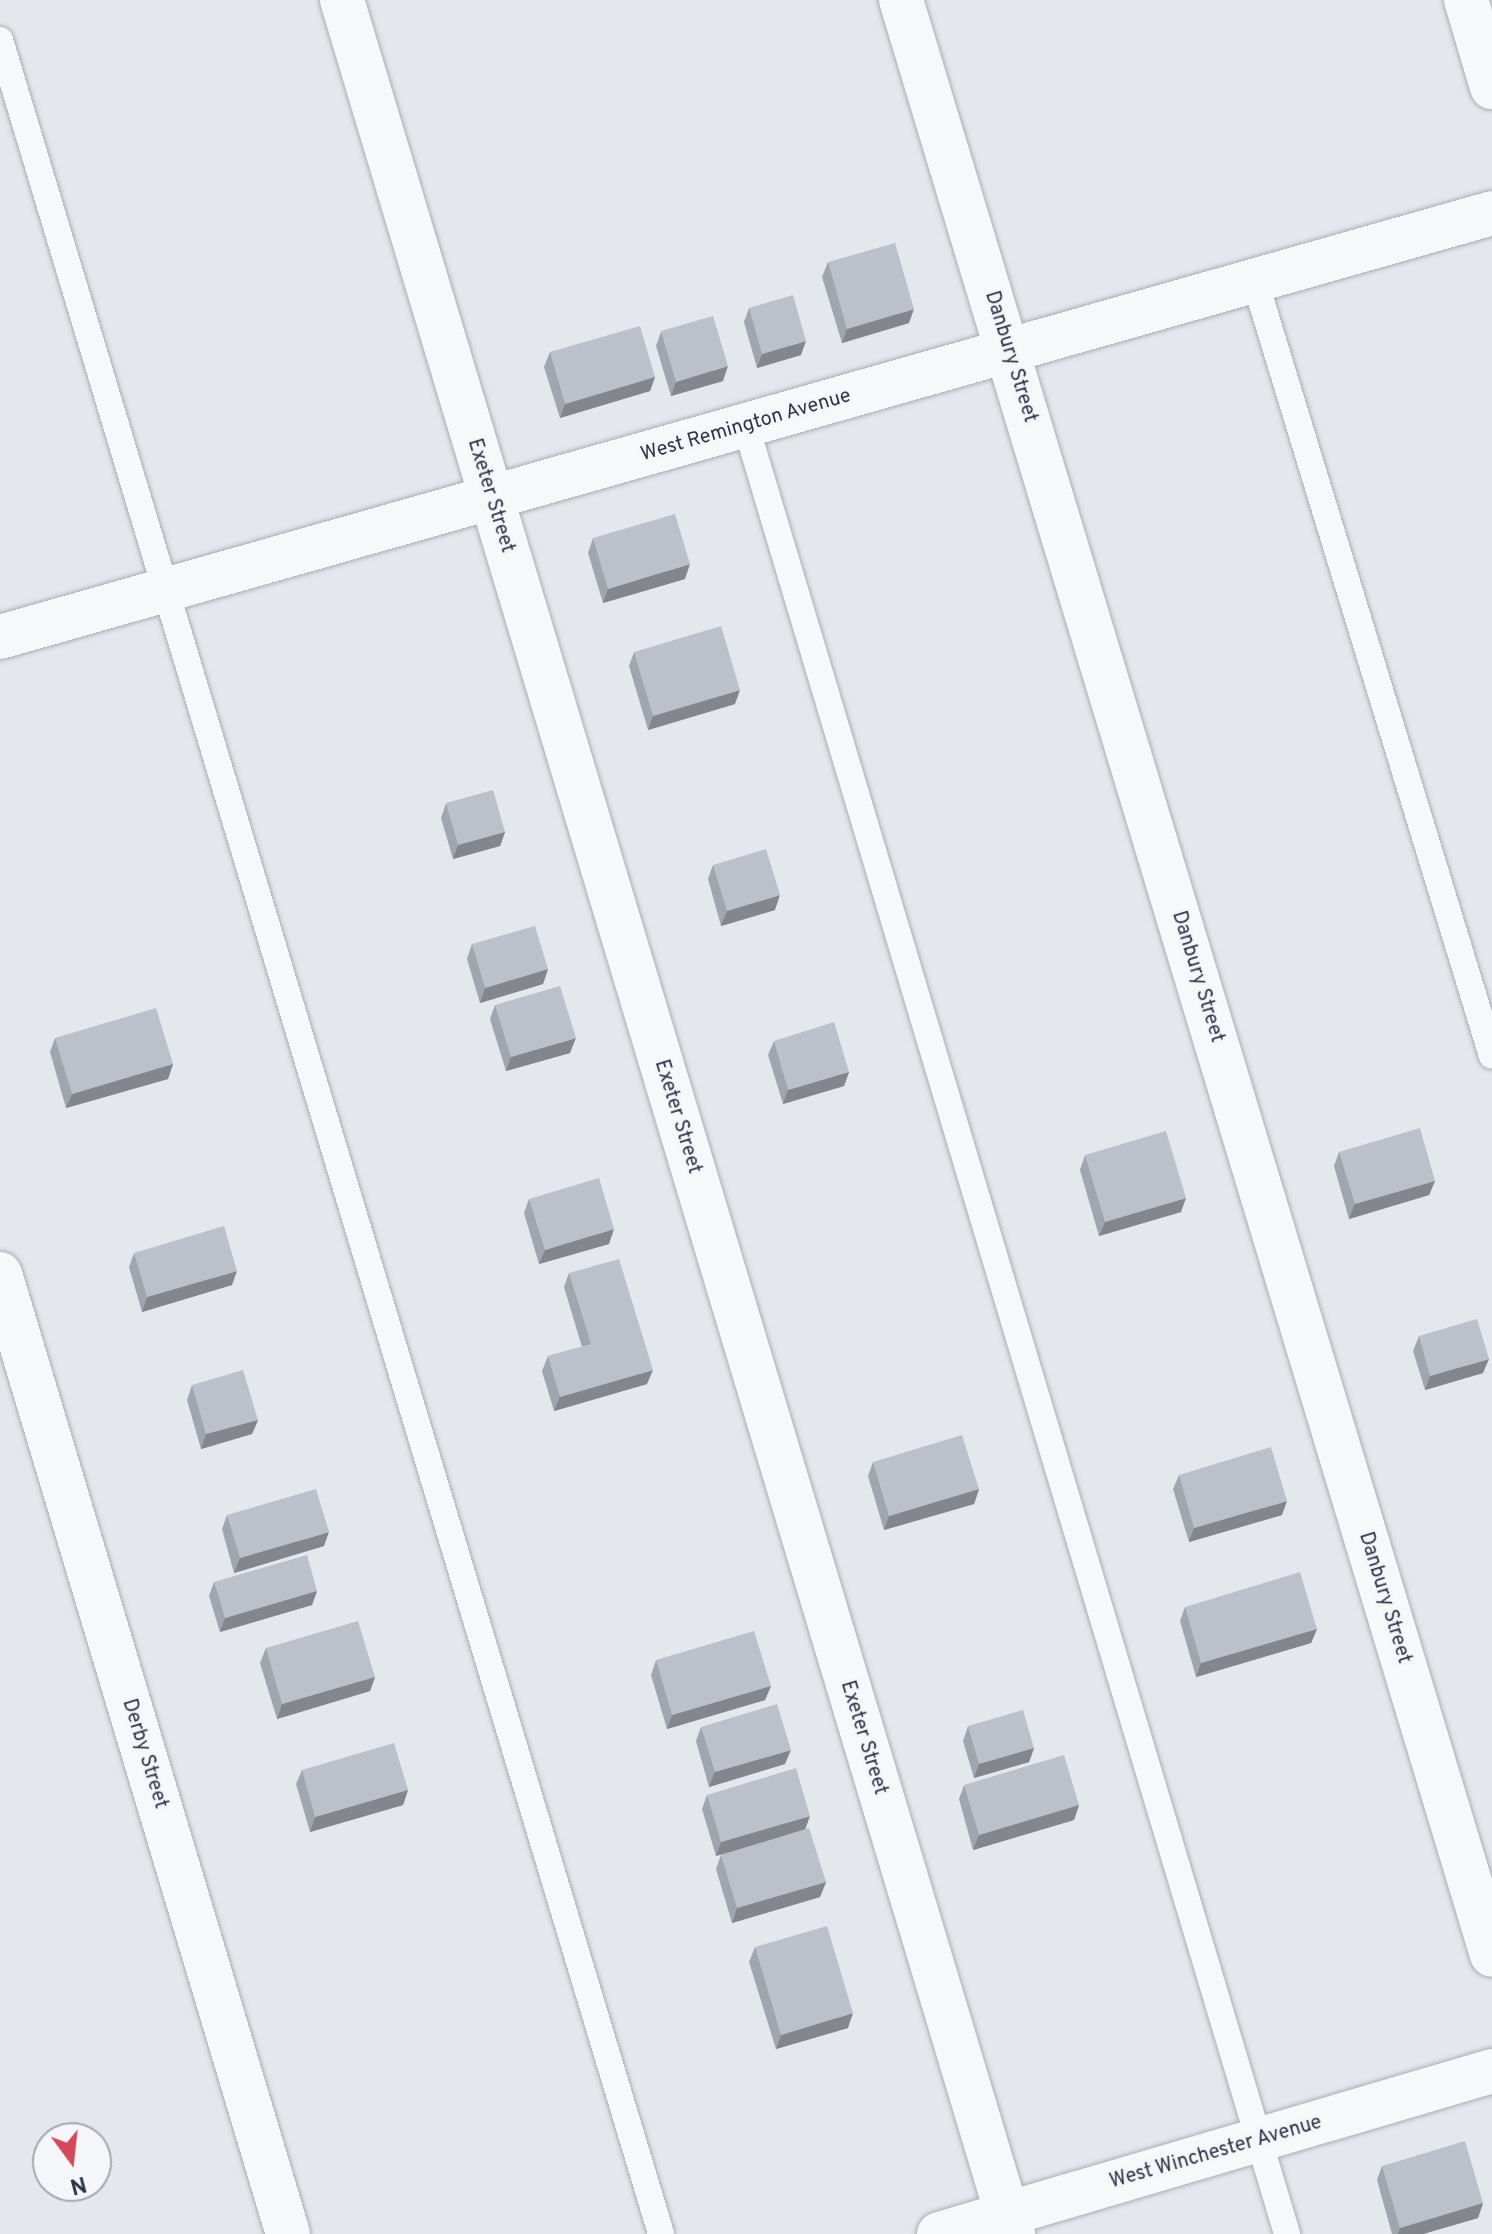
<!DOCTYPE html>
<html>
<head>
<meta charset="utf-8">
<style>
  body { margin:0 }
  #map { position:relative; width:1492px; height:2234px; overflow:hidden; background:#e4e7ec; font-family:Overpass,sans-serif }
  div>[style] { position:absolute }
  .roads { filter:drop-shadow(0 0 2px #a9aeb7) drop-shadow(0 0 2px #a9aeb7) }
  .lane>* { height:26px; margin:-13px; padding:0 13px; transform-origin:13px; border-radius:13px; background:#f7f8fa }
  .street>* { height:44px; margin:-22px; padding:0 22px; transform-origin:22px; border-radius:22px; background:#f7f8fa }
  .wall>* { inset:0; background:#a1a5ae }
  .shaded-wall>* { inset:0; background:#83868d }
  .building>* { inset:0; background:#bbc0ca }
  span { translate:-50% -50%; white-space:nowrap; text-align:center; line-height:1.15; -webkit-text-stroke:6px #f4f6f9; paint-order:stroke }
  .street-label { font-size:20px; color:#2b3445 }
  .north { position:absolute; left:32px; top:2122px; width:80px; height:80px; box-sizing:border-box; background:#f4f6f9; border:2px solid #a4a8b1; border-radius:50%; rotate:165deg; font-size:22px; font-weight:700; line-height:32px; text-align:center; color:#2b3445 }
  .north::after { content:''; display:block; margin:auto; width:28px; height:36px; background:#d1495b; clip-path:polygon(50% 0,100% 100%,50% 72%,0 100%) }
</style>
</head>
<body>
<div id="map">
  <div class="roads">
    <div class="lane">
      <i style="left:0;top:40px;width:2291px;rotate:73.23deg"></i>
      <i style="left:1255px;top:281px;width:810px;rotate:73deg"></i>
      <i style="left:746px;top:426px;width:1887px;rotate:73.34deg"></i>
    </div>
    <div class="street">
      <i style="left:342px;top:0;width:2333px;rotate:73.28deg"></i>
      <i style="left:901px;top:0;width:2042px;rotate:73.18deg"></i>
      <i style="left:1466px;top:0;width:91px;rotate:73.4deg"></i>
      <i style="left:0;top:637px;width:1551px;rotate:-15.86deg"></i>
      <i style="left:0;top:1274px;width:1002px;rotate:73.3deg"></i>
      <i style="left:939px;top:2234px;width:577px;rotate:-16.42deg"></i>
    </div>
  </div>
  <div class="wall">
    <i style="clip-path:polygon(828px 262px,909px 323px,842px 343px,822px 277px)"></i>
    <i style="clip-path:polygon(749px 308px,801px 355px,757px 368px,744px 322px)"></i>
    <i style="clip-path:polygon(661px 332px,723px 381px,671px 396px,656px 346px)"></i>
    <i style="clip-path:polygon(550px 352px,655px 377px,650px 391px,560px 418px,544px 367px)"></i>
    <i style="clip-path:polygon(593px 538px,685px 579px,603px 603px,588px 553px)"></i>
    <i style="clip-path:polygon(634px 652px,735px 704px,648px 730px,629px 666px)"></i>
    <i style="clip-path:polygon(446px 803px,505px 832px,500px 846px,453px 859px,441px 818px)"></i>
    <i style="clip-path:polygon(713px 865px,775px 910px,721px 926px,708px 879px)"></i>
    <i style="clip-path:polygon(472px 944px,548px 969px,543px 984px,480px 1003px,467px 959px)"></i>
    <i style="clip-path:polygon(495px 1005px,570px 1053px,506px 1071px,490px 1019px)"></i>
    <i style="clip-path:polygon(55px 1038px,173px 1064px,168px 1079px,66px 1108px,50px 1052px)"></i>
    <i style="clip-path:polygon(774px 1041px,849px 1072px,844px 1086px,783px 1104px,768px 1055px)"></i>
    <i style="clip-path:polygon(1339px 1152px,1435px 1181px,1429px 1195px,1349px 1219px,1334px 1166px)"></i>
    <i style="clip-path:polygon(1085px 1155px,1181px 1212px,1099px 1236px,1080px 1170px)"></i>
    <i style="clip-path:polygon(529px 1199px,609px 1244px,539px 1264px,524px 1213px)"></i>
    <i style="clip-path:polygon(134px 1253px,232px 1285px,142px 1312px,129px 1267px)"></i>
    <i style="clip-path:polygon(569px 1273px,647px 1384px,554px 1411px,542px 1371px,548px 1356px,582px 1347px,564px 1287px)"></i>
    <i style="clip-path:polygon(1419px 1336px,1483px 1373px,1425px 1390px,1413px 1351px)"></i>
    <i style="clip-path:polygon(192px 1385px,258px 1420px,252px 1434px,201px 1449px,187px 1400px)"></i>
    <i style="clip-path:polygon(873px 1462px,979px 1489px,974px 1504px,884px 1530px,868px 1476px)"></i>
    <i style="clip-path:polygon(1179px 1475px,1282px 1515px,1189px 1542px,1173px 1489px)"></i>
    <i style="clip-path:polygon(227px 1515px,324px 1546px,234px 1573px,222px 1529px)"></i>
    <i style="clip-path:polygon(214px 1582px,317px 1591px,312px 1605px,220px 1632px,209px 1596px)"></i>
    <i style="clip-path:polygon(1185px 1607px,1317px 1629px,1311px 1643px,1196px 1677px,1180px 1621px)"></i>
    <i style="clip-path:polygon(266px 1648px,375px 1677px,370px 1691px,277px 1719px,260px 1663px)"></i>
    <i style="clip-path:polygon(656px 1660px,771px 1686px,765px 1700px,667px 1729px,651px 1675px)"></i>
    <i style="clip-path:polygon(968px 1726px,1034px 1748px,1029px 1762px,974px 1778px,963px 1741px)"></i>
    <i style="clip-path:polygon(701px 1727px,785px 1764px,709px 1787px,696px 1741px)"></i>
    <i style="clip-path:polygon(302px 1770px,408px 1790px,403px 1805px,310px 1832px,296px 1784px)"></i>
    <i style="clip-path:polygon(964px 1785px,1079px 1805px,1074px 1820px,973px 1850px,959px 1799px)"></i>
    <i style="clip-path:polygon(707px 1795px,805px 1829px,826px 1882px,820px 1897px,732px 1923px,716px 1869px,721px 1855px,732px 1851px,716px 1856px,702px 1809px)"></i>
    <i style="clip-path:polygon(755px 1947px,848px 2028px,776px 2049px,749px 1962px)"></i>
    <i style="clip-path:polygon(1382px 2166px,1483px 2203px,1478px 2218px,1423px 2234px,1392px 2234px,1377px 2180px)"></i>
  </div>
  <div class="shaded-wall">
    <i style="clip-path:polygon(914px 309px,909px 323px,842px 343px,847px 329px)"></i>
    <i style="clip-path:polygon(806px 341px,801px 355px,757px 368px,762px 354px)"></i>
    <i style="clip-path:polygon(728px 366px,723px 381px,671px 396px,676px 382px)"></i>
    <i style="clip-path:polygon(655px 377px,650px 391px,560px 418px,565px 404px)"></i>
    <i style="clip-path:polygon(690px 564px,685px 579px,603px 603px,608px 589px)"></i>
    <i style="clip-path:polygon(740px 690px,735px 704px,648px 730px,653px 716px)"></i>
    <i style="clip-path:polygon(505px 832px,500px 846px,453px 859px,458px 845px)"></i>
    <i style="clip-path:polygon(780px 895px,775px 910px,721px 926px,727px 911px)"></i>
    <i style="clip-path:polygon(548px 969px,543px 984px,480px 1003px,485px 988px)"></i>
    <i style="clip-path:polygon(576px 1038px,570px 1053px,506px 1071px,511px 1057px)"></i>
    <i style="clip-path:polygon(173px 1064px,168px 1079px,66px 1108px,72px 1094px)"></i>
    <i style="clip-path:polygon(849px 1072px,844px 1086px,783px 1104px,788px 1090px)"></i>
    <i style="clip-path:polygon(1435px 1181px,1429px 1195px,1349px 1219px,1355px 1204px)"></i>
    <i style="clip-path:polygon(1186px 1198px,1181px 1212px,1099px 1236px,1105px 1222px)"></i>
    <i style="clip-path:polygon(614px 1229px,609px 1244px,539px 1264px,545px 1250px)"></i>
    <i style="clip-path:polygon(237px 1271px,232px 1285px,142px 1312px,147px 1297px)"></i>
    <i style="clip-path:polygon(1489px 1359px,1483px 1373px,1425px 1390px,1430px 1376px)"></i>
    <i style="clip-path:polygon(653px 1370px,647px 1384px,554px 1411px,560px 1397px)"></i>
    <i style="clip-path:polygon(258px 1420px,252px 1434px,201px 1449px,206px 1434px)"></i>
    <i style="clip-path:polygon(979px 1489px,974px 1504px,884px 1530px,889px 1516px)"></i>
    <i style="clip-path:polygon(1287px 1501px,1282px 1515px,1189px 1542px,1194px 1528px)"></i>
    <i style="clip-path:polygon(329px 1532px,324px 1546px,234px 1573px,240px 1558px)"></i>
    <i style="clip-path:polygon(317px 1591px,312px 1605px,220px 1632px,225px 1618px)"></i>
    <i style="clip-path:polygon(1317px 1629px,1311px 1643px,1196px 1677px,1201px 1663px)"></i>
    <i style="clip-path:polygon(375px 1677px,370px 1691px,277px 1719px,282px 1704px)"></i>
    <i style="clip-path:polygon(771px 1686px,765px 1700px,667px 1729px,672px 1715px)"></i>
    <i style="clip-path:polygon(1034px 1748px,1029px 1762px,974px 1778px,979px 1764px)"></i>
    <i style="clip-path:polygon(791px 1750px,785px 1764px,709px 1787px,715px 1772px)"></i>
    <i style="clip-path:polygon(408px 1790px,403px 1805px,310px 1832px,315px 1817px)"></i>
    <i style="clip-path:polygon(1079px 1805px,1074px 1820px,973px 1850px,979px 1835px)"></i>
    <i style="clip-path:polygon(810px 1816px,805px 1830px,716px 1856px,721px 1842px)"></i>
    <i style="clip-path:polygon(826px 1882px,820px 1897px,732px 1923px,737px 1908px)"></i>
    <i style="clip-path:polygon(853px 2013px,848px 2028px,776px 2049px,781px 2035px)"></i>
    <i style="clip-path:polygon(1483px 2203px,1478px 2218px,1423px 2234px,1398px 2234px,1400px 2228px)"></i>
  </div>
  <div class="building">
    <i style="clip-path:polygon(895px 243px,914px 309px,847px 329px,828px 262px)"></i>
    <i style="clip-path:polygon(793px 295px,806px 341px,762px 354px,749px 308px)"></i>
    <i style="clip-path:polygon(713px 316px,728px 366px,676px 382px,661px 331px)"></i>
    <i style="clip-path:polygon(640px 326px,655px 377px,565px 404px,550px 352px)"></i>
    <i style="clip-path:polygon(675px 514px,690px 564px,608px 589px,593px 538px)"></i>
    <i style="clip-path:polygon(721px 626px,740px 690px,653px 716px,634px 652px)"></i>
    <i style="clip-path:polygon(493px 790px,505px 832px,458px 845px,446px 803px)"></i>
    <i style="clip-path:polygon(766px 849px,780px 895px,727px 911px,713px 865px)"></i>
    <i style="clip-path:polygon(535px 926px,548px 969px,485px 988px,472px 944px)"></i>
    <i style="clip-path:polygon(560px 986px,576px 1038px,511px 1057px,495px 1005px)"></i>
    <i style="clip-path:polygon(156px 1008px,173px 1064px,72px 1094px,55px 1038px)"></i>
    <i style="clip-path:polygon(834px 1022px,849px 1072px,788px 1090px,774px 1041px)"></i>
    <i style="clip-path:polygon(1420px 1128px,1435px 1181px,1355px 1204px,1339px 1152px)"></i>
    <i style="clip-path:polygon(1166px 1131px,1186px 1198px,1105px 1222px,1085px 1155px)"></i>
    <i style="clip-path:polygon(599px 1178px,614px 1229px,545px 1250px,529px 1199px)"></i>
    <i style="clip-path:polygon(224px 1226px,237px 1271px,147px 1297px,134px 1253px)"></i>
    <i style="clip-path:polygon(619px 1259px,653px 1370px,560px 1397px,548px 1356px,591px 1344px,569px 1273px)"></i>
    <i style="clip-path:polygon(1477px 1319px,1489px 1359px,1430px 1376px,1419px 1336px)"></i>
    <i style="clip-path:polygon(243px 1370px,258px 1420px,206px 1434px,192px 1385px)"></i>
    <i style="clip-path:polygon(962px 1435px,979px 1489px,889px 1516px,873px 1462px)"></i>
    <i style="clip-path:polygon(1271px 1447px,1287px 1501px,1194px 1528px,1179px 1475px)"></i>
    <i style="clip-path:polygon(316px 1489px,329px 1532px,240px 1558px,227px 1515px)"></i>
    <i style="clip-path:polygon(307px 1555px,317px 1591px,225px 1618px,214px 1582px)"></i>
    <i style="clip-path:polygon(1300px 1572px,1317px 1629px,1201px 1663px,1185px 1607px)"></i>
    <i style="clip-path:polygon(358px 1621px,375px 1677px,282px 1704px,266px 1648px)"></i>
    <i style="clip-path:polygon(754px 1631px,771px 1686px,672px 1715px,656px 1660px)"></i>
    <i style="clip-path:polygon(777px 1704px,791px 1750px,715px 1772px,701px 1727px)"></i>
    <i style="clip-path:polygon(1023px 1710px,1034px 1748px,979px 1764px,968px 1726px)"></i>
    <i style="clip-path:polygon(394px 1743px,408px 1790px,315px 1817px,302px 1770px)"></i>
    <i style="clip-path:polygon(1064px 1755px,1079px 1805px,979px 1835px,964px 1785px)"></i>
    <i style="clip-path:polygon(796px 1768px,810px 1816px,721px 1842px,707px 1795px)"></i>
    <i style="clip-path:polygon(809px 1828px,826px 1882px,737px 1908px,721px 1855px)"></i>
    <i style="clip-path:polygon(827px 1926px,853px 2013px,781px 2035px,755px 1947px)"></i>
    <i style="clip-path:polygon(1465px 2141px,1483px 2203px,1400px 2228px,1382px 2166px)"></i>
  </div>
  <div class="street-label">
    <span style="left:1010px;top:357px;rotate:73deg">Danbury Street</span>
    <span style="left:746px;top:426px;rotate:-16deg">West Remington Avenue</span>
    <span style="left:490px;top:496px;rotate:73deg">Exeter Street</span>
    <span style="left:1197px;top:977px;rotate:73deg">Danbury Street</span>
    <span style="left:677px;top:1117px;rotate:73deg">Exeter Street</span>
    <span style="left:1384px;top:1598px;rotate:73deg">Danbury Street</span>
    <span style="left:863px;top:1738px;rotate:73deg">Exeter Street</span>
    <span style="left:144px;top:1754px;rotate:73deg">Derby Street</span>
    <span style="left:1216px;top:2153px;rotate:-16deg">West Winchester Avenue</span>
  </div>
  <div class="north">N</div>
</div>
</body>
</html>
